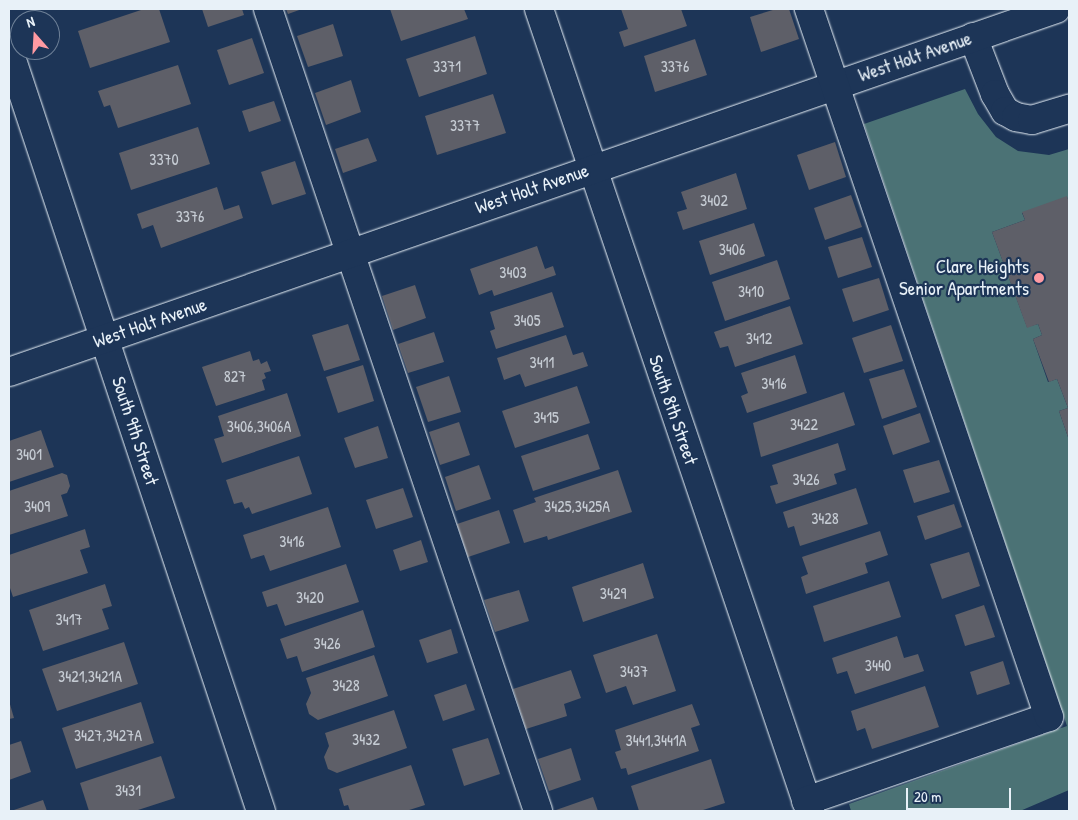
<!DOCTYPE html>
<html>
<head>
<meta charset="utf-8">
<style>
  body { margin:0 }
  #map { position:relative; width:1078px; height:820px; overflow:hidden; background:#1d3557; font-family:"Patrick Hand",sans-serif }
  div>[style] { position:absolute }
  .green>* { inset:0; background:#4b7275 }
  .building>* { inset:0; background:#5e5f68 }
  .roads { filter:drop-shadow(0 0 1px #e8f1f8) drop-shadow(0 0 1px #e8f1f8) }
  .minor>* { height:28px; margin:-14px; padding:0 14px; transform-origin:14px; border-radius:14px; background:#1d3557 }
  .dots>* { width:14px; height:14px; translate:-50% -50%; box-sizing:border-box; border:2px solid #1d3557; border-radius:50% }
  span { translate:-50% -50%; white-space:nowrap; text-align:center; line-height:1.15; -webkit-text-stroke:4.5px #1d3557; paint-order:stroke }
  .number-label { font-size:16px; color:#c6ccd4 }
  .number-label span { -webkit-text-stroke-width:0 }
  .street-label { font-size:19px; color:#e8f1f8 }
  .poi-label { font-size:19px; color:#e8f1f8 }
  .right { translate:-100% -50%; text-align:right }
  .frame { position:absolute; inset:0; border:10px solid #e8f1f8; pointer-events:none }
  .north { position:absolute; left:10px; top:10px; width:50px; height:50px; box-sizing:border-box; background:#1d3557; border:1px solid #6e8097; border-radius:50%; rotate:341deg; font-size:14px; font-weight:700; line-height:20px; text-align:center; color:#e8f1f8 }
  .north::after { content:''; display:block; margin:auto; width:18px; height:22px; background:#ff9aa2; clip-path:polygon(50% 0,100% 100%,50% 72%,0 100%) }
  .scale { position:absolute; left:906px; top:788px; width:105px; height:22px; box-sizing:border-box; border:2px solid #e8f1f8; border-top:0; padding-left:6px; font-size:15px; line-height:18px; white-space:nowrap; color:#e8f1f8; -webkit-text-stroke:4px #1d3557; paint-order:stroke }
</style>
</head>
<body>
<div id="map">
  <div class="green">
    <i style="clip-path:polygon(965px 89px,978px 114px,996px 137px,1018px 151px,1049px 155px,1069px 149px,1069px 203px,1067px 197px,1022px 213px,1025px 220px,992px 232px,1027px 327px,1038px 324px,1042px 335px,1033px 339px,1048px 382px,1057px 379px,1068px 408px,1059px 411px,1069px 440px,1069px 790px,1020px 811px,851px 811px,849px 804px,1067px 726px,864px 124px)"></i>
  </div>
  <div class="building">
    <i style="clip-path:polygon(144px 9px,159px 9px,170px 42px,90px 68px,78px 31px)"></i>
    <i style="clip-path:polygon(202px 9px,242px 9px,244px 15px,208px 27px)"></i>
    <i style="clip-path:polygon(286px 9px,302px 9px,288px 14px)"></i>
    <i style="clip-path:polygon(390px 9px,464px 9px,468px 19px,401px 41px)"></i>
    <i style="clip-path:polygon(621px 9px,681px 9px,687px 26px,624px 47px,619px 32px,628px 29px)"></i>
    <i style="clip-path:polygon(776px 9px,789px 9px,799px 39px,761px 52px,750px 17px)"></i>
    <i style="clip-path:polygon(333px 24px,343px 56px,308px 67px,297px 36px)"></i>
    <i style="clip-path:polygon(475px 36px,487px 74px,419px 97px,406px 59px)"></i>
    <i style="clip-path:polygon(252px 38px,264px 73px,229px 85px,217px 50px)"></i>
    <i style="clip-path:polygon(695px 39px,707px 75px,655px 92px,644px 56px)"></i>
    <i style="clip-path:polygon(178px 65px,191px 104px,118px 128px,110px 105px,104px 107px,98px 91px)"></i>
    <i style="clip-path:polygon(351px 80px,361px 112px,326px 125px,315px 93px)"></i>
    <i style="clip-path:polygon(493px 94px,506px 133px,437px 155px,425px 116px)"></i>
    <i style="clip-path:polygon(274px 101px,281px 121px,249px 132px,242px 111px)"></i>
    <i style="clip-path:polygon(198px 127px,210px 164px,131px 190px,119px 153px)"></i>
    <i style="clip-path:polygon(368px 138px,377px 161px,343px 173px,335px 149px)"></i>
    <i style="clip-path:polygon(835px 142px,846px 177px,809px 190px,797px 155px)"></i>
    <i style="clip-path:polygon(295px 161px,306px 194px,272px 205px,261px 172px)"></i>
    <i style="clip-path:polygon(736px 173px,747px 209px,683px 230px,677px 212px,687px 209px,681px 192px)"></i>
    <i style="clip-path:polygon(217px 187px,224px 210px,239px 205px,243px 218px,161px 248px,153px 225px,142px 229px,137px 214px)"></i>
    <i style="clip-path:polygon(851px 195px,862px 227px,825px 240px,814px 208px)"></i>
    <i style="clip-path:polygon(1067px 196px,1069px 203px,1069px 440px,1059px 411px,1068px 408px,1057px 379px,1049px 382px,1033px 339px,1042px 335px,1038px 324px,1027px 328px,992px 232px,1025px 220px,1022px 212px)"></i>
    <i style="clip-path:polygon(754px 223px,765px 256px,710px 275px,699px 241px)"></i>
    <i style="clip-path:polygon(862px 237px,872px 267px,838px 278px,828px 247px)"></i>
    <i style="clip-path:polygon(537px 246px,545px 269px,553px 266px,556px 275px,494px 296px,492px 290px,479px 295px,470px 269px)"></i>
    <i style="clip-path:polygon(777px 260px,790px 299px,725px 321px,712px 282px)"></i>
    <i style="clip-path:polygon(879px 278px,889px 310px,853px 322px,842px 289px)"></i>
    <i style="clip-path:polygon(415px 285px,426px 318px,393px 330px,382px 296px)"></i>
    <i style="clip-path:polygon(552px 292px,564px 327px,496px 349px,490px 331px,495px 329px,490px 312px)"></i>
    <i style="clip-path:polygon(790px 306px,803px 344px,735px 367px,728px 346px,720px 348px,714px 332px)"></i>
    <i style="clip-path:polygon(348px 324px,360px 360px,324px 371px,312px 335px)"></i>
    <i style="clip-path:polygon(891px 325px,903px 361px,864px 373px,852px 338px)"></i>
    <i style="clip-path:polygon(434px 332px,444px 362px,408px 373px,398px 344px)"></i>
    <i style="clip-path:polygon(566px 335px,573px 355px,583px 352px,588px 366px,525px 387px,520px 374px,504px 380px,497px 358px)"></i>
    <i style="clip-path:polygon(250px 351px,253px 361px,259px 359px,261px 364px,267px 361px,271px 371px,264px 373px,266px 378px,262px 380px,265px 390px,216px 406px,202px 367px)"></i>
    <i style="clip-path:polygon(795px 355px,807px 393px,747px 413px,741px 396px,748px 393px,741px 373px)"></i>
    <i style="clip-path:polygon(363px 365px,374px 401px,338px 413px,326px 377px)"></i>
    <i style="clip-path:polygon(904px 369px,917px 407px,882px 419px,869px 379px)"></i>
    <i style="clip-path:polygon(449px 376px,461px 412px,428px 422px,416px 387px)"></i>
    <i style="clip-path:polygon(577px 386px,590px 423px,515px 448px,502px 411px)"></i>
    <i style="clip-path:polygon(844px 392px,855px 425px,761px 457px,753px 423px)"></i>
    <i style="clip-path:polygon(287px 393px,301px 436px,222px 463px,214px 439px,224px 436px,218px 416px)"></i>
    <i style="clip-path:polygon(920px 413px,930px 442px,893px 455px,883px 426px)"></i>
    <i style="clip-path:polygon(459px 422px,470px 455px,440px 465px,429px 432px)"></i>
    <i style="clip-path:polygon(378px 426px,388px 458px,355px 468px,344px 438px)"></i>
    <i style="clip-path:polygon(41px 430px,54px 467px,9px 482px,9px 441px)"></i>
    <i style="clip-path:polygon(588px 434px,600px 469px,533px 491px,521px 456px)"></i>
    <i style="clip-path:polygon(838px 443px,846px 470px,834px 474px,837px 484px,776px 504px,770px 486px,778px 484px,772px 465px)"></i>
    <i style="clip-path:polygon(299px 456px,312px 494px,252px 514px,249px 507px,245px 509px,242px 502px,234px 504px,226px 480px)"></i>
    <i style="clip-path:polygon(939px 460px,950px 492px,914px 503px,903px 470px)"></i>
    <i style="clip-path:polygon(479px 465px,491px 499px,456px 511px,445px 477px)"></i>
    <i style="clip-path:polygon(618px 470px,632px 512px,548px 540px,547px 536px,524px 543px,513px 510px,536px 502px,534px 498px)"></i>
    <i style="clip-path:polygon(62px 473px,67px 475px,70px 486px,67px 493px,61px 495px,68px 516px,9px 535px,9px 491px)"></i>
    <i style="clip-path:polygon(403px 488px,413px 517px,376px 529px,366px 500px)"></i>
    <i style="clip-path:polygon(856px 488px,868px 524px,800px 546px,794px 526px,788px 528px,783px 512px)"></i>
    <i style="clip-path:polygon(954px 504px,962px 527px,925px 540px,917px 516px)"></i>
    <i style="clip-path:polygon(328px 507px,341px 547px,270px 571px,264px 555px,251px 559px,243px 535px)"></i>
    <i style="clip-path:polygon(499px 510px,510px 543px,468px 557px,457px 524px)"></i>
    <i style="clip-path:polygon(85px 529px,90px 547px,80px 550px,88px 573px,13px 597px,9px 585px,9px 555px)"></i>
    <i style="clip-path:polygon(880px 531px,888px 555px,865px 563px,868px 573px,806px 594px,801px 577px,808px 574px,802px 557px)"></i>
    <i style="clip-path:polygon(421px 540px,428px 562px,400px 571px,393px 550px)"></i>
    <i style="clip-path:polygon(969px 552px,980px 586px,942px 599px,930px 564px)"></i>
    <i style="clip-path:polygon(643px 563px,654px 598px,583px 622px,572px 587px)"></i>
    <i style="clip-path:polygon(346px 564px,359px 602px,285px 626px,277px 604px,267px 607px,262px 592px)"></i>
    <i style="clip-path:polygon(889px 581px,901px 617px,824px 642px,813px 606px)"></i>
    <i style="clip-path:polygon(105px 584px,112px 606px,102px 609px,109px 629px,43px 651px,29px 610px)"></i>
    <i style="clip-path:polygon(519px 590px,529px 621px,495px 632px,484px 600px)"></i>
    <i style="clip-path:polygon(984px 605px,995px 637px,965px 646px,955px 615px)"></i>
    <i style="clip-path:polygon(363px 610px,375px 647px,302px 672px,297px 656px,287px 659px,280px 639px)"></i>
    <i style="clip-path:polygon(451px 629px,458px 653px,427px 663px,419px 640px)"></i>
    <i style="clip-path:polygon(657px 634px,676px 691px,633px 705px,626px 686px,606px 693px,593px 655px)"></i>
    <i style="clip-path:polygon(897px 636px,904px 658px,918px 654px,924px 671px,855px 694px,847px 671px,837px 674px,832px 658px)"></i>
    <i style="clip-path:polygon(124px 642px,138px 684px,57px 711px,42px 669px)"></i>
    <i style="clip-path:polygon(374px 655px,388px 696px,318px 720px,309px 714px,306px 704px,311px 693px,306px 678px)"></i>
    <i style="clip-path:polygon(1003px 661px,1010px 684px,977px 695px,970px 672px)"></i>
    <i style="clip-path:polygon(571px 670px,581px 698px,564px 704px,567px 716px,526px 729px,513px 689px)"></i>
    <i style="clip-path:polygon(466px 684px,475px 710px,443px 721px,434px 695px)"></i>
    <i style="clip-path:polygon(925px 686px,939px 727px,872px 749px,865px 728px,857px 731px,851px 711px)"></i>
    <i style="clip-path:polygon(9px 701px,14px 718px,9px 719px)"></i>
    <i style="clip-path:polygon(141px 702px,154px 743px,76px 769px,62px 728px)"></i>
    <i style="clip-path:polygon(692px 704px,700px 725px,691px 728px,699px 751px,628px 775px,626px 768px,621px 769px,615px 752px,621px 750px,615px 730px)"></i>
    <i style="clip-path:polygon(394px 710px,407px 748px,337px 773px,328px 769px,324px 757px,329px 746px,325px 733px)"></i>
    <i style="clip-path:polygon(488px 738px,500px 774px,464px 786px,452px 749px)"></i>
    <i style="clip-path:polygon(21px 741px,31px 772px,9px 780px,9px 745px)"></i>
    <i style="clip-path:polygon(571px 748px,581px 780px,549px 791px,538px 759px)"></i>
    <i style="clip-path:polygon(161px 756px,175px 798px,135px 811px,89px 811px,80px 783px)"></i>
    <i style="clip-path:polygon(711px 759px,725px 803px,700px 811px,639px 811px,631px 786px)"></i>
    <i style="clip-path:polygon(411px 765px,425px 805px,406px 811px,350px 811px,348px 805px,344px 806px,339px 789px)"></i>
    <i style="clip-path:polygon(593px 797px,598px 811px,557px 811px,556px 810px)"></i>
    <i style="clip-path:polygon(43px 800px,47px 811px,11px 811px)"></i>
  </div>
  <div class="roads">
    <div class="minor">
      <i style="left:268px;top:9px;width:846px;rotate:71.39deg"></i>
      <i style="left:539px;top:9px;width:847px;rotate:71.33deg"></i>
      <i style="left:973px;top:37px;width:61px;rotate:68.9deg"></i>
      <i style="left:995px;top:94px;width:20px;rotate:60deg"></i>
      <i style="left:1005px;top:111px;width:13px;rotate:29deg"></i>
      <i style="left:1016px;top:117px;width:16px;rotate:11deg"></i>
      <i style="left:1032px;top:120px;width:39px;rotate:-17deg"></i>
      <i style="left:9px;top:51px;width:801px;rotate:71.66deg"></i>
      <i style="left:9px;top:372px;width:1108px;rotate:-19.12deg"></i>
      <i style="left:806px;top:801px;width:257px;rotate:-19.1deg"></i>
      <i style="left:1049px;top:717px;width:748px;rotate:-108.73deg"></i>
    </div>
  </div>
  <div class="dots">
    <i style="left:1039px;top:278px;background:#ff9aa2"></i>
  </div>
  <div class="number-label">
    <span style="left:447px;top:66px">3371</span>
    <span style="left:675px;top:66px">3376</span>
    <span style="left:465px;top:125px">3377</span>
    <span style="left:164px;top:159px">3370</span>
    <span style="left:714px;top:200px">3402</span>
    <span style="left:190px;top:216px">3376</span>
    <span style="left:732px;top:249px">3406</span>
    <span style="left:513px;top:272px">3403</span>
    <span style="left:751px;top:291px">3410</span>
    <span style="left:527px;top:320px">3405</span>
    <span style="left:759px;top:338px">3412</span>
    <span style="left:542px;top:362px">3411</span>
    <span style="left:235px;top:376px">827</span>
    <span style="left:774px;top:383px">3416</span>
    <span style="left:546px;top:417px">3415</span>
    <span style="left:804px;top:424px">3422</span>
    <span style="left:259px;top:426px">3406,3406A</span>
    <span style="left:29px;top:454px">3401</span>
    <span style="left:806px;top:479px">3426</span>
    <span style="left:37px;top:506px">3409</span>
    <span style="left:577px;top:506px">3425,3425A</span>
    <span style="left:825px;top:518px">3428</span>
    <span style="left:292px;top:541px">3416</span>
    <span style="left:613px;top:593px">3429</span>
    <span style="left:310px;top:597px">3420</span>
    <span style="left:69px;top:619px">3417</span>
    <span style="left:327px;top:643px">3426</span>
    <span style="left:878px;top:665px">3440</span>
    <span style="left:634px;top:671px">3437</span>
    <span style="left:90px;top:676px">3421,3421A</span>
    <span style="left:346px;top:685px">3428</span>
    <span style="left:108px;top:735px">3427,3427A</span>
    <span style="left:366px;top:739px">3432</span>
    <span style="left:656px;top:740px">3441,3441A</span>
    <span style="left:128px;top:790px">3431</span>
  </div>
  <div class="street-label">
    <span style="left:915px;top:57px;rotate:-19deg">West Holt Avenue</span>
    <span style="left:532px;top:189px;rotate:-19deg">West Holt Avenue</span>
    <span style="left:150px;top:323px;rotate:-19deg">West Holt Avenue</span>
    <span style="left:673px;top:410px;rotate:71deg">South 8th Street</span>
    <span style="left:135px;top:431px;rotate:72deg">South 9th Street</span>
  </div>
  <div class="poi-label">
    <span class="right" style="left:1029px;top:278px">Clare Heights<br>Senior Apartments</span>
  </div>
  <div class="frame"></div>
  <div class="north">N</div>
  <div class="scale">20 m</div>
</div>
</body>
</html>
